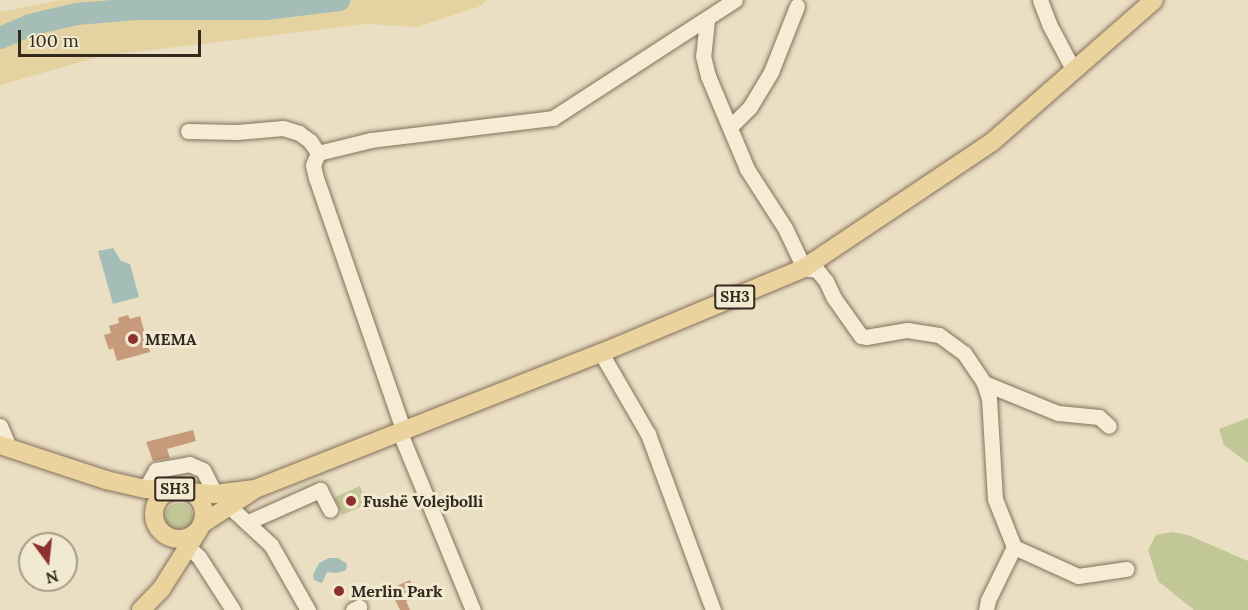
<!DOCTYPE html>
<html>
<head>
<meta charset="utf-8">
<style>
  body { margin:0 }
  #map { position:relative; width:1248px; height:610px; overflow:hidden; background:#eadec3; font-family:Lora,serif }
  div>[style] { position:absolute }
  .green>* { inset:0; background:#c2c797 }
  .round { border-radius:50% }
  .sand>* { inset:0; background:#e4d3a1 }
  .water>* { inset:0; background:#a4bdb6 }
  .river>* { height:22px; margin:-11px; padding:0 11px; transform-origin:11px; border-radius:11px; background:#a4bdb6 }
  .building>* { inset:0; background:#c69a7b }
  .roads { filter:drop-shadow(0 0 2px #83705b) drop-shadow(0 0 2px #83705b) }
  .minor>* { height:15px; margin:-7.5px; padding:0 7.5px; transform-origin:7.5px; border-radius:7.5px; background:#f6ecd5 }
  .major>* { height:18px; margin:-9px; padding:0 9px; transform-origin:9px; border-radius:9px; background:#ebd39d }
  .major>.ring { margin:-9px; padding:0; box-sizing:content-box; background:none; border:18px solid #ebd39d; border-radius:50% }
  .dots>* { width:16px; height:16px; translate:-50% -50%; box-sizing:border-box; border:3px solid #f2e9d1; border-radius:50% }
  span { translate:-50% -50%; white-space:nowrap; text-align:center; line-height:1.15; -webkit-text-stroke:6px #f2e9d1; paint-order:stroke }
  .shield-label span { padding:2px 4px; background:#f2e9d1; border:2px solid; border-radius:4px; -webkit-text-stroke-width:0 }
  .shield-label { font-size:15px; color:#34291e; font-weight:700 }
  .poi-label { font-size:16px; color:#34291e; font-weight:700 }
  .left { translate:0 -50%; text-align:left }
  .north { position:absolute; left:18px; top:532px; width:60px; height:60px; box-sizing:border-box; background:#f2e9d1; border:2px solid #a69c89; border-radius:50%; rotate:165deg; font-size:16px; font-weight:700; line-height:24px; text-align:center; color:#34291e }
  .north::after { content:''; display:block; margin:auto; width:21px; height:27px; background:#8d3030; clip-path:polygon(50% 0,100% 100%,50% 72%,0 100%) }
  .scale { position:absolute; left:18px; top:30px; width:183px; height:27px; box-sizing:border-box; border:3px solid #34291e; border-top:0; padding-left:8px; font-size:18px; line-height:21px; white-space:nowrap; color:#34291e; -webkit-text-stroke:4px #f2e9d1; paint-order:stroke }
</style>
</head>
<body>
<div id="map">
  <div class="green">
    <i style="clip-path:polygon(1248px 418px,1248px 463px,1224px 445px,1219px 429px)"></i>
    <i style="clip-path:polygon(360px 486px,367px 504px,342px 515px,335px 497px)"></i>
    <i class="round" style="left:165px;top:503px;width:28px;height:28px"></i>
    <i style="clip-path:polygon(1172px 532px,1188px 535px,1248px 561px,1248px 610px,1194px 610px,1158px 581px,1148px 550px,1156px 535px)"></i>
  </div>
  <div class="sand">
    <i style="clip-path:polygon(61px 0,486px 0,481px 6px,417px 27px,366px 24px,102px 56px,0 85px,0 12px)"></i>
  </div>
  <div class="water">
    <i style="clip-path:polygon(113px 248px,121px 261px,130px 264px,139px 297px,113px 304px,98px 251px)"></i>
    <i style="clip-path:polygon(338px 558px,347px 564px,346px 570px,337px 573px,327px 572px,322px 583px,314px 580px,313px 575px,319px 563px,329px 558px)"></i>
  </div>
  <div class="river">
    <i style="left:0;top:38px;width:33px;rotate:-23deg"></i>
    <i style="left:30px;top:25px;width:48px;rotate:-13.2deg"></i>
    <i style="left:77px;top:14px;width:59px;rotate:-4.8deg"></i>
    <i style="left:136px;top:9px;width:129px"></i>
    <i style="left:265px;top:9px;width:75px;rotate:-6.9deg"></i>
  </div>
  <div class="building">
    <i style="clip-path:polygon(128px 315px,130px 319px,140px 316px,150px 352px,117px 361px,113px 348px,109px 350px,104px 335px,111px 333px,109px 326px,119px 323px,118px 318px)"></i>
    <i style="clip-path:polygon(193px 430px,196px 441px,167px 449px,170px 458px,153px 461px,146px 442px)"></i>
    <i style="clip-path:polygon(410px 580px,417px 596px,406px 601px,410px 610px,400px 610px,390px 589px)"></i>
  </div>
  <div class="roads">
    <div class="minor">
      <i style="left:1040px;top:0;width:26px;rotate:69deg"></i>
      <i style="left:1049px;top:24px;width:53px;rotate:62deg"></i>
      <i style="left:707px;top:20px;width:36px;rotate:96deg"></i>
      <i style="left:703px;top:56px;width:21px;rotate:76deg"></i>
      <i style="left:708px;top:76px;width:101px;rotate:67.2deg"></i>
      <i style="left:747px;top:169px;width:70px;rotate:57.2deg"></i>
      <i style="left:785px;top:228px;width:44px;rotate:64.6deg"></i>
      <i style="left:804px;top:268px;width:13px;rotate:9deg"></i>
      <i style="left:817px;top:270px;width:14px;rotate:51deg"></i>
      <i style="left:826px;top:281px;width:19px;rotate:65deg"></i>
      <i style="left:834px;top:298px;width:47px;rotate:54.6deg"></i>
      <i style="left:861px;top:336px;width:5px;rotate:11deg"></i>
      <i style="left:866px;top:337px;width:42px;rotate:-9.7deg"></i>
      <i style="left:907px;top:330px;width:32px;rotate:9deg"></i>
      <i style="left:939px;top:335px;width:31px;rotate:36deg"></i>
      <i style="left:964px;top:353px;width:36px;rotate:56deg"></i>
      <i style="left:984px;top:383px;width:16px;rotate:72deg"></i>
      <i style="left:989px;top:398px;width:101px;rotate:86.6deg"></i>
      <i style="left:995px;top:499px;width:52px;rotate:68.4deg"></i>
      <i style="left:1014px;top:547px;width:59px;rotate:116.1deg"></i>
      <i style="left:988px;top:600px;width:10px;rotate:101deg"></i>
      <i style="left:730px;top:127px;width:28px;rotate:-45deg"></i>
      <i style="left:750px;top:107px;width:41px;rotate:-59deg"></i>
      <i style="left:771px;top:72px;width:71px;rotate:-68.5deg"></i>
      <i style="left:188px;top:131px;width:49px;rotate:1.2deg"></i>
      <i style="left:237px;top:132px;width:46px;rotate:-5deg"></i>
      <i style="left:283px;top:128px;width:17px;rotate:17deg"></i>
      <i style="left:299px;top:133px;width:14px;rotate:36deg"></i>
      <i style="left:310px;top:141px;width:14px;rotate:56deg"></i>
      <i style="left:601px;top:353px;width:94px;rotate:59.9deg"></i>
      <i style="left:648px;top:434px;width:188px;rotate:69.7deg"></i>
      <i style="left:984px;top:383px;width:80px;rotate:22.1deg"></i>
      <i style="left:1058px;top:413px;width:41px;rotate:5.6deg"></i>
      <i style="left:1099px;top:417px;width:13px;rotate:42deg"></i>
      <i style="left:0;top:426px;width:25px;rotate:67deg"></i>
      <i style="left:404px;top:432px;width:269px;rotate:-109.1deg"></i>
      <i style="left:316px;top:178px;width:13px;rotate:-103deg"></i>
      <i style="left:313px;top:165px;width:13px;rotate:-67deg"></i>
      <i style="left:318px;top:153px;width:55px;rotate:-13.8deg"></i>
      <i style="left:371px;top:140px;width:183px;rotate:-6.9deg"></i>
      <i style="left:553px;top:118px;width:217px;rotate:-33deg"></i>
      <i style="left:400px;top:433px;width:191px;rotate:67.6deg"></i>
      <i style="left:145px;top:489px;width:22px;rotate:-60deg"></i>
      <i style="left:156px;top:470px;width:34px;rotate:-10deg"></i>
      <i style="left:189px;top:464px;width:15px;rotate:23deg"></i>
      <i style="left:203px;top:470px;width:27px;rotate:63deg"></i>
      <i style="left:230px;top:507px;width:56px;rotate:42.8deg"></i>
      <i style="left:271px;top:545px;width:75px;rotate:60.4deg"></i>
      <i style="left:248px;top:522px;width:79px;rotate:-24deg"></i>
      <i style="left:320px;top:490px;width:22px;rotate:63deg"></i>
      <i style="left:188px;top:547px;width:15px;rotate:42deg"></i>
      <i style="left:199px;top:557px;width:63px;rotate:57.3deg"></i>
      <i style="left:1014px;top:547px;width:70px;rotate:24.4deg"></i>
      <i style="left:1078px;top:576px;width:49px;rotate:-8.3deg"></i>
      <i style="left:353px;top:610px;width:7px;rotate:-27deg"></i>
    </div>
    <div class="major">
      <i style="left:0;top:445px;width:112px;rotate:18.3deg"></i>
      <i style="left:106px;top:480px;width:40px;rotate:13deg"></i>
      <i style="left:145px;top:489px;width:27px;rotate:2deg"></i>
      <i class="ring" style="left:154px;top:489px;width:32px;height:32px"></i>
      <i style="left:190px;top:492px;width:25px;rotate:5deg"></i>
      <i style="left:215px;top:494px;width:40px;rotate:-7.1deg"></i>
      <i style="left:255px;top:489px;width:372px;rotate:-21.5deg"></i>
      <i style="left:601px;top:353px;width:220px;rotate:-22.7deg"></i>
      <i style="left:804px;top:268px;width:226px;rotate:-33.8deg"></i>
      <i style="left:992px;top:142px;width:215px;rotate:-41.2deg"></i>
      <i style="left:202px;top:524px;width:62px;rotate:-33.2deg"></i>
      <i style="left:141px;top:610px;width:30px;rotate:-46deg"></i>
      <i style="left:162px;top:588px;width:67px;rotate:-57.7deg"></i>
    </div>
  </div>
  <div class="dots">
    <i style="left:133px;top:339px;background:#8d3030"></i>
    <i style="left:351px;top:501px;background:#8d3030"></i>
    <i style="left:339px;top:591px;background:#8d3030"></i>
  </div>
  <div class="shield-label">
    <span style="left:735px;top:297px">SH3</span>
    <span style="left:175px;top:489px">SH3</span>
  </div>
  <div class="poi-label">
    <span class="left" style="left:145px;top:339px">MEMA</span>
    <span class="left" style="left:363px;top:501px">Fushë Volejbolli</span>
    <span class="left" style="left:351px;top:591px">Merlin Park</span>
  </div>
  <div class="north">N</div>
  <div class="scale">100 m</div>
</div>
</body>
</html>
